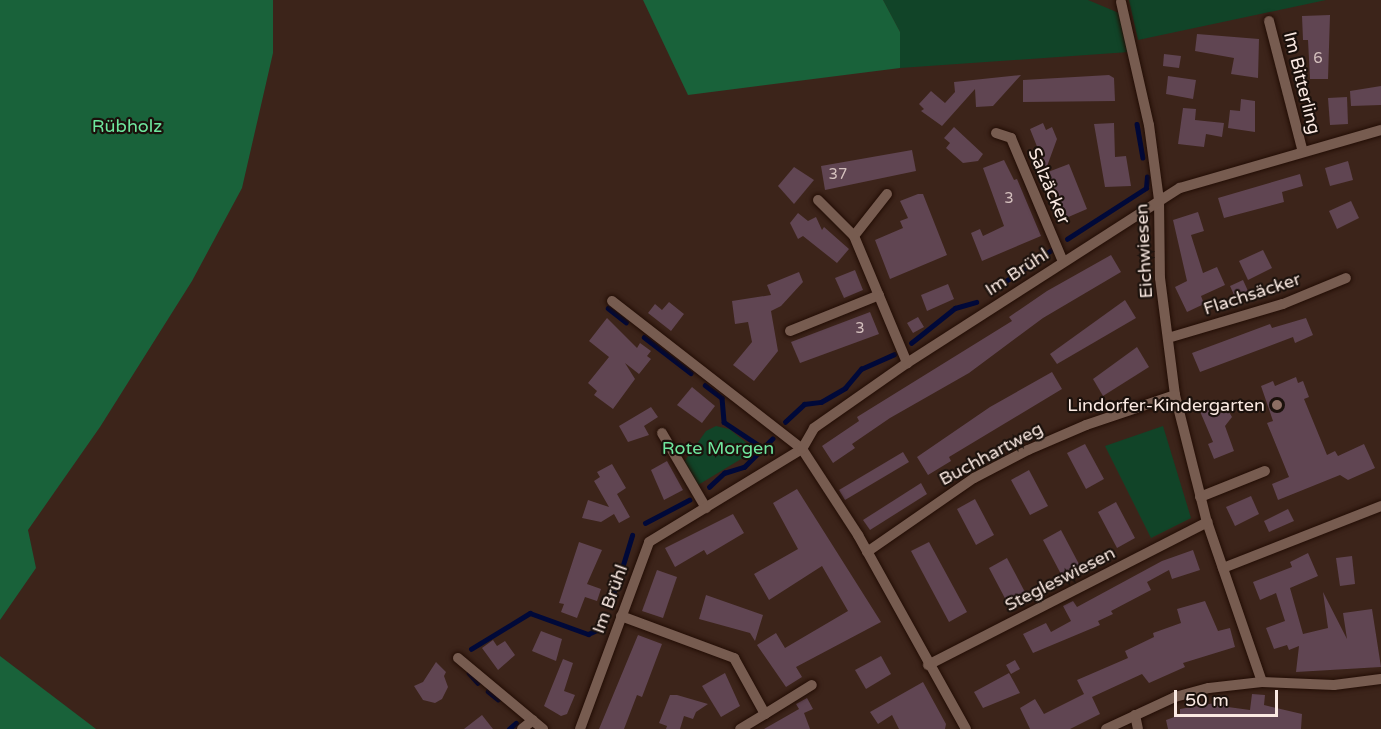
<!DOCTYPE html>
<html>
<head>
<meta charset="utf-8">
<style>
  body { margin:0 }
  #map { position:relative; width:1381px; height:729px; overflow:hidden; background:#3c241a; font-family:"Varela Round",sans-serif }
  div>[style] { position:absolute }
  .green>* { inset:0; background:#114428 }
  .forest>* { inset:0; background:#19623a }
  .stream>* { height:4.5px; margin:-2.25px; padding:0 2.25px; transform-origin:2.25px; border-radius:2.25px; background:#000939 }
  .building>* { inset:0; background:#604552 }
  .roads { filter:drop-shadow(0 0 2px #220d05) drop-shadow(0 0 2px #220d05) }
  .minor>* { height:10px; margin:-5px; padding:0 5px; transform-origin:5px; border-radius:5px; background:#775c50 }
  .dots>* { width:16px; height:16px; translate:-50% -50%; box-sizing:border-box; border:3px solid #1b110c; border-radius:50% }
  span { translate:-50% -50%; white-space:nowrap; text-align:center; line-height:1.15; -webkit-text-stroke:4.5px #1b110c; paint-order:stroke }
  .number-label { font-size:15px; color:#d4c0be }
  .number-label span { -webkit-text-stroke-width:0 }
  .street-label { font-size:18px; color:#fae9e2 }
  .park-label { font-size:18px; color:#6fe79e }
  .poi-label { font-size:18px; color:#fae9e2 }
  .right { translate:-100% -50%; text-align:right }
  .scale { position:absolute; left:1174px; top:690px; width:104px; height:27px; box-sizing:border-box; border:3px solid #fae9e2; border-top:0; padding-left:8px; font-size:18px; line-height:21px; white-space:nowrap; color:#fae9e2; -webkit-text-stroke:4px #1b110c; paint-order:stroke }
</style>
</head>
<body>
<div id="map">
  <div class="green">
    <i style="clip-path:polygon(883px 0,1088px 0,1119px 13px,1129px 52px,900px 68px,900px 32px)"></i>
    <i style="clip-path:polygon(1129px 0,1326px 0,1138px 40px)"></i>
    <i style="clip-path:polygon(716px 426px,729px 429px,748px 444px,751px 453px,698px 485px,684px 462px,706px 431px)"></i>
    <i style="clip-path:polygon(1163px 426px,1191px 518px,1151px 538px,1105px 446px)"></i>
  </div>
  <div class="forest">
    <i style="clip-path:polygon(0 0,273px 0,273px 53px,242px 188px,192px 281px,100px 427px,28px 530px,36px 568px,0 620px)"></i>
    <i style="clip-path:polygon(643px 0,883px 0,900px 32px,900px 68px,688px 95px)"></i>
    <i style="clip-path:polygon(0 656px,96px 729px,0 729px)"></i>
  </div>
  <div class="stream">
    <i style="left:1137px;top:124px;width:34px;rotate:80deg"></i>
    <i style="left:1067px;top:239px;width:94px;rotate:-32.8deg"></i>
    <i style="left:1146px;top:188px;width:11px;rotate:-85deg"></i>
    <i style="left:994px;top:289px;width:68px;rotate:-34.2deg"></i>
    <i style="left:608px;top:308px;width:23px;rotate:38deg"></i>
    <i style="left:644px;top:337px;width:59px;rotate:37.5deg"></i>
    <i style="left:911px;top:343px;width:56px;rotate:-38.5deg"></i>
    <i style="left:955px;top:308px;width:22px;rotate:-16deg"></i>
    <i style="left:705px;top:385px;width:21px;rotate:37deg"></i>
    <i style="left:722px;top:398px;width:24px;rotate:85deg"></i>
    <i style="left:724px;top:422px;width:47px;rotate:33.7deg"></i>
    <i style="left:785px;top:422px;width:26px;rotate:-43deg"></i>
    <i style="left:804px;top:404px;width:17px;rotate:-7deg"></i>
    <i style="left:821px;top:402px;width:28px;rotate:-30deg"></i>
    <i style="left:845px;top:388px;width:25px;rotate:-50deg"></i>
    <i style="left:861px;top:369px;width:36px;rotate:-24deg"></i>
    <i style="left:709px;top:487px;width:21px;rotate:-43deg"></i>
    <i style="left:724px;top:473px;width:21px;rotate:-17deg"></i>
    <i style="left:744px;top:467px;width:40px;rotate:-45deg"></i>
    <i style="left:645px;top:523px;width:50px;rotate:-27.6deg"></i>
    <i style="left:623px;top:565px;width:31px;rotate:-73deg"></i>
    <i style="left:610px;top:601px;width:21px;rotate:-67deg"></i>
    <i style="left:471px;top:649px;width:69px;rotate:-31.4deg"></i>
    <i style="left:530px;top:613px;width:62px;rotate:19.9deg"></i>
    <i style="left:588px;top:634px;width:10px;rotate:-24deg"></i>
    <i style="left:597px;top:630px;width:15px;rotate:-62deg"></i>
    <i style="left:469px;top:673px;width:13px;rotate:48deg"></i>
    <i style="left:488px;top:691px;width:13px;rotate:39deg"></i>
    <i style="left:509px;top:729px;width:9px;rotate:-41deg"></i>
  </div>
  <div class="building">
    <i style="clip-path:polygon(1330px 15px,1328px 79px,1310px 79px,1308px 40px,1303px 40px,1302px 16px)"></i>
    <i style="clip-path:polygon(1197px 34px,1259px 39px,1258px 78px,1231px 74px,1234px 58px,1195px 51px)"></i>
    <i style="clip-path:polygon(1164px 54px,1181px 56px,1179px 68px,1163px 66px)"></i>
    <i style="clip-path:polygon(1021px 75px,993px 106px,976px 107px,975px 89px,942px 126px,921px 111px,924px 109px,919px 104px,931px 91px,945px 103px,955px 92px,954px 82px)"></i>
    <i style="clip-path:polygon(1109px 75px,1114px 78px,1115px 101px,1023px 102px,1023px 80px)"></i>
    <i style="clip-path:polygon(1168px 76px,1196px 80px,1193px 99px,1166px 94px)"></i>
    <i style="clip-path:polygon(1381px 86px,1381px 105px,1351px 106px,1350px 91px)"></i>
    <i style="clip-path:polygon(1347px 97px,1348px 124px,1330px 125px,1328px 98px)"></i>
    <i style="clip-path:polygon(1241px 99px,1255px 101px,1255px 132px,1228px 128px,1230px 110px,1240px 111px)"></i>
    <i style="clip-path:polygon(1183px 108px,1196px 109px,1195px 120px,1224px 123px,1222px 137px,1206px 134px,1204px 147px,1178px 144px)"></i>
    <i style="clip-path:polygon(1043px 123px,1046px 130px,1052px 127px,1057px 139px,1046px 169px,1030px 129px)"></i>
    <i style="clip-path:polygon(1114px 123px,1115px 157px,1126px 156px,1131px 186px,1105px 187px,1094px 124px)"></i>
    <i style="clip-path:polygon(954px 127px,983px 154px,978px 161px,963px 163px,946px 148px,950px 143px,944px 138px)"></i>
    <i style="clip-path:polygon(912px 150px,916px 171px,825px 190px,821px 166px)"></i>
    <i style="clip-path:polygon(1004px 160px,1014px 180px,1017px 179px,1041px 236px,982px 261px,971px 233px,980px 229px,983px 236px,1004px 226px,983px 168px)"></i>
    <i style="clip-path:polygon(1348px 161px,1353px 180px,1330px 186px,1325px 168px)"></i>
    <i style="clip-path:polygon(1069px 164px,1087px 209px,1066px 218px,1048px 172px)"></i>
    <i style="clip-path:polygon(794px 167px,814px 180px,794px 204px,778px 186px)"></i>
    <i style="clip-path:polygon(1300px 174px,1303px 186px,1282px 192px,1284px 202px,1224px 218px,1218px 198px)"></i>
    <i style="clip-path:polygon(918px 194px,923px 194px,947px 255px,890px 279px,875px 240px,903px 228px,900px 221px,908px 218px,900px 201px)"></i>
    <i style="clip-path:polygon(1351px 201px,1359px 218px,1337px 229px,1329px 211px)"></i>
    <i style="clip-path:polygon(1198px 212px,1204px 231px,1191px 235px,1203px 273px,1217px 267px,1225px 285px,1201px 296px,1204px 304px,1187px 312px,1175px 287px,1187px 281px,1173px 220px)"></i>
    <i style="clip-path:polygon(798px 213px,808px 221px,816px 217px,822px 230px,824px 227px,849px 249px,837px 263px,803px 236px,798px 239px,790px 223px)"></i>
    <i style="clip-path:polygon(1263px 250px,1272px 268px,1248px 280px,1239px 261px)"></i>
    <i style="clip-path:polygon(1111px 255px,1121px 272px,1043px 318px,969px 373px,890px 418px,852px 444px,855px 448px,833px 463px,822px 446px,859px 421px,857px 417px,1012px 321px,1009px 317px,1047px 291px)"></i>
    <i style="clip-path:polygon(855px 270px,863px 290px,844px 298px,835px 278px)"></i>
    <i style="clip-path:polygon(799px 272px,803px 282px,781px 306px,771px 311px,778px 351px,754px 381px,733px 365px,752px 342px,748px 322px,735px 324px,732px 301px,771px 295px,767px 285px)"></i>
    <i style="clip-path:polygon(1243px 280px,1248px 291px,1235px 297px,1230px 286px)"></i>
    <i style="clip-path:polygon(948px 284px,954px 299px,927px 311px,921px 295px)"></i>
    <i style="clip-path:polygon(1125px 300px,1136px 318px,1057px 364px,1050px 354px)"></i>
    <i style="clip-path:polygon(669px 302px,684px 314px,671px 331px,648px 313px,655px 304px,662px 310px)"></i>
    <i style="clip-path:polygon(870px 312px,879px 334px,800px 363px,791px 342px)"></i>
    <i style="clip-path:polygon(918px 317px,924px 327px,913px 333px,907px 323px)"></i>
    <i style="clip-path:polygon(607px 318px,637px 348px,640px 343px,651px 351px,647px 356px,651px 359px,639px 374px,625px 363px,635px 379px,613px 409px,594px 395px,597px 391px,588px 383px,609px 357px,589px 341px)"></i>
    <i style="clip-path:polygon(1306px 318px,1313px 335px,1295px 343px,1293px 337px,1200px 372px,1192px 353px,1270px 324px,1272px 328px)"></i>
    <i style="clip-path:polygon(1137px 347px,1149px 367px,1103px 396px,1093px 379px)"></i>
    <i style="clip-path:polygon(1052px 372px,1062px 389px,949px 457px,951px 461px,928px 475px,917px 457px,990px 407px)"></i>
    <i style="clip-path:polygon(1296px 377px,1298px 383px,1303px 381px,1309px 397px,1304px 399px,1327px 455px,1335px 451px,1338px 456px,1364px 444px,1375px 468px,1348px 480px,1340px 475px,1278px 500px,1272px 484px,1289px 477px,1267px 423px,1273px 421px,1261px 386px,1273px 381px,1275px 386px)"></i>
    <i style="clip-path:polygon(692px 387px,715px 406px,702px 423px,677px 405px)"></i>
    <i style="clip-path:polygon(1222px 400px,1232px 417px,1225px 426px,1234px 451px,1214px 459px,1208px 444px,1213px 442px,1199px 409px)"></i>
    <i style="clip-path:polygon(651px 407px,658px 417px,644px 426px,649px 435px,628px 442px,619px 426px)"></i>
    <i style="clip-path:polygon(1085px 444px,1104px 479px,1086px 489px,1067px 453px)"></i>
    <i style="clip-path:polygon(903px 452px,909px 462px,845px 500px,839px 490px)"></i>
    <i style="clip-path:polygon(667px 461px,683px 490px,664px 500px,651px 470px)"></i>
    <i style="clip-path:polygon(612px 464px,626px 488px,617px 494px,630px 517px,619px 523px,614px 514px,601px 522px,582px 518px,588px 500px,609px 507px,594px 481px,600px 477px,597px 472px)"></i>
    <i style="clip-path:polygon(1029px 470px,1048px 506px,1030px 515px,1011px 480px)"></i>
    <i style="clip-path:polygon(921px 483px,927px 494px,870px 530px,863px 520px)"></i>
    <i style="clip-path:polygon(797px 489px,881px 622px,796px 667px,802px 677px,786px 687px,757px 645px,776px 633px,785px 648px,848px 611px,822px 566px,769px 600px,754px 574px,798px 549px,773px 503px)"></i>
    <i style="clip-path:polygon(1251px 496px,1259px 514px,1235px 526px,1226px 507px)"></i>
    <i style="clip-path:polygon(975px 499px,994px 535px,976px 545px,957px 509px)"></i>
    <i style="clip-path:polygon(1116px 502px,1135px 538px,1117px 548px,1098px 512px)"></i>
    <i style="clip-path:polygon(1288px 509px,1294px 521px,1269px 532px,1264px 521px)"></i>
    <i style="clip-path:polygon(733px 514px,744px 533px,707px 555px,704px 550px,675px 567px,665px 548px)"></i>
    <i style="clip-path:polygon(1061px 530px,1080px 566px,1062px 576px,1043px 540px)"></i>
    <i style="clip-path:polygon(579px 542px,602px 550px,587px 584px,601px 589px,597px 601px,585px 597px,577px 618px,561px 612px,564px 604px,559px 603px)"></i>
    <i style="clip-path:polygon(929px 542px,967px 612px,949px 622px,911px 551px)"></i>
    <i style="clip-path:polygon(1193px 550px,1200px 570px,1172px 579px,1169px 570px,1147px 582px,1151px 590px,1111px 611px,1113px 614px,1098px 621px,1100px 625px,1033px 653px,1023px 634px,1046px 623px,1051px 632px,1071px 621px,1063px 606px,1073px 601px,1077px 607px,1162px 561px)"></i>
    <i style="clip-path:polygon(1308px 553px,1318px 576px,1290px 588px,1303px 634px,1328px 628px,1323px 592px,1347px 639px,1343px 613px,1372px 609px,1381px 667px,1296px 672px,1299px 646px,1289px 650px,1287px 645px,1274px 649px,1266px 628px,1285px 621px,1276px 593px,1260px 600px,1253px 582px,1292px 567px,1290px 562px)"></i>
    <i style="clip-path:polygon(1352px 556px,1355px 584px,1340px 586px,1336px 558px)"></i>
    <i style="clip-path:polygon(1007px 558px,1026px 594px,1008px 604px,989px 568px)"></i>
    <i style="clip-path:polygon(657px 570px,677px 577px,663px 618px,642px 611px)"></i>
    <i style="clip-path:polygon(706px 595px,763px 615px,755px 641px,750px 633px,699px 619px)"></i>
    <i style="clip-path:polygon(1205px 601px,1218px 631px,1230px 628px,1235px 647px,1183px 663px,1185px 667px,1149px 683px,1142px 674px,1092px 697px,1100px 714px,1070px 729px,1030px 729px,1020px 708px,1035px 699px,1044px 714px,1084px 694px,1077px 680px,1128px 658px,1125px 651px,1154px 637px,1153px 633px,1181px 623px,1177px 609px)"></i>
    <i style="clip-path:polygon(541px 631px,562px 639px,556px 661px,532px 651px)"></i>
    <i style="clip-path:polygon(638px 635px,662px 644px,642px 697px,637px 695px,624px 729px,599px 729px)"></i>
    <i style="clip-path:polygon(493px 640px,497px 646px,505px 641px,515px 655px,498px 670px,482px 648px)"></i>
    <i style="clip-path:polygon(881px 656px,891px 674px,866px 689px,855px 670px)"></i>
    <i style="clip-path:polygon(563px 659px,573px 663px,564px 691px,575px 695px,567px 714px,561px 716px,544px 706px)"></i>
    <i style="clip-path:polygon(1015px 660px,1020px 669px,1011px 674px,1006px 665px)"></i>
    <i style="clip-path:polygon(436px 662px,446px 672px,444px 676px,448px 687px,442px 699px,435px 703px,423px 700px,414px 686px,423px 682px)"></i>
    <i style="clip-path:polygon(725px 673px,740px 706px,721px 717px,702px 686px)"></i>
    <i style="clip-path:polygon(1009px 673px,1020px 693px,983px 708px,974px 692px)"></i>
    <i style="clip-path:polygon(923px 682px,946px 724px,945px 729px,899px 729px,892px 715px,878px 724px,870px 712px)"></i>
    <i style="clip-path:polygon(1252px 694px,1265px 695px,1264px 705px,1302px 714px,1301px 729px,1168px 729px,1166px 720px,1180px 715px,1180px 709px,1227px 701px,1228px 707px,1250px 710px)"></i>
    <i style="clip-path:polygon(670px 695px,677px 695px,708px 704px,696px 712px,693px 719px,684px 716px,680px 729px,666px 729px,667px 726px,659px 723px)"></i>
    <i style="clip-path:polygon(807px 698px,813px 709px,804px 713px,810px 729px,764px 729px,799px 709px,796px 704px)"></i>
    <i style="clip-path:polygon(482px 715px,493px 729px,464px 729px)"></i>
  </div>
  <div class="roads">
    <div class="minor">
      <i style="left:1121px;top:2px;width:126px;rotate:77.2deg"></i>
      <i style="left:1149px;top:125px;width:76px;rotate:82.4deg"></i>
      <i style="left:1159px;top:200px;width:78px;rotate:89.3deg"></i>
      <i style="left:1160px;top:278px;width:118px;rotate:82.7deg"></i>
      <i style="left:1175px;top:395px;width:131px;rotate:75.9deg"></i>
      <i style="left:1207px;top:522px;width:169px;rotate:71deg"></i>
      <i style="left:1269px;top:21px;width:135px;rotate:75.5deg"></i>
      <i style="left:996px;top:133px;width:16px;rotate:18deg"></i>
      <i style="left:1011px;top:138px;width:134px;rotate:67.2deg"></i>
      <i style="left:887px;top:194px;width:53px;rotate:128.2deg"></i>
      <i style="left:854px;top:236px;width:138px;rotate:67.3deg"></i>
      <i style="left:818px;top:200px;width:51px;rotate:45deg"></i>
      <i style="left:612px;top:301px;width:241px;rotate:37.9deg"></i>
      <i style="left:802px;top:449px;width:103px;rotate:56.9deg"></i>
      <i style="left:858px;top:535px;width:222px;rotate:60.9deg"></i>
      <i style="left:790px;top:331px;width:96px;rotate:-22deg"></i>
      <i style="left:1168px;top:338px;width:120px;rotate:-16.5deg"></i>
      <i style="left:1283px;top:304px;width:68px;rotate:-22.4deg"></i>
      <i style="left:662px;top:433px;width:87px;rotate:59.6deg"></i>
      <i style="left:1200px;top:497px;width:70px;rotate:-21.8deg"></i>
      <i style="left:867px;top:552px;width:130px;rotate:-34.7deg"></i>
      <i style="left:974px;top:478px;width:61px;rotate:-27.4deg"></i>
      <i style="left:1028px;top:450px;width:63px;rotate:-23.3deg"></i>
      <i style="left:1086px;top:425px;width:94px;rotate:-18.6deg"></i>
      <i style="left:1223px;top:568px;width:170px;rotate:-21.4deg"></i>
      <i style="left:621px;top:616px;width:121px;rotate:20.4deg"></i>
      <i style="left:734px;top:658px;width:64px;rotate:61deg"></i>
      <i style="left:765px;top:714px;width:29px;rotate:149deg"></i>
      <i style="left:458px;top:658px;width:111px;rotate:39.9deg"></i>
      <i style="left:928px;top:665px;width:314px;rotate:-27.1deg"></i>
      <i style="left:765px;top:714px;width:55px;rotate:-31.7deg"></i>
      <i style="left:1135px;top:715px;width:14px;rotate:78deg"></i>
      <i style="left:522px;top:729px;width:14px;rotate:-39deg"></i>
      <i style="left:580px;top:729px;width:199px;rotate:-69.7deg"></i>
      <i style="left:649px;top:542px;width:179px;rotate:-31.3deg"></i>
      <i style="left:802px;top:449px;width:24px;rotate:-60deg"></i>
      <i style="left:814px;top:428px;width:113px;rotate:-35deg"></i>
      <i style="left:907px;top:363px;width:324px;rotate:-32.7deg"></i>
      <i style="left:1180px;top:188px;width:209px;rotate:-16.1deg"></i>
      <i style="left:1106px;top:729px;width:76px;rotate:-24.9deg"></i>
      <i style="left:1175px;top:697px;width:35px;rotate:-15deg"></i>
      <i style="left:1209px;top:688px;width:53px;rotate:-6.5deg"></i>
      <i style="left:1262px;top:682px;width:72px;rotate:2.4deg"></i>
      <i style="left:1334px;top:685px;width:47px;rotate:-7.3deg"></i>
    </div>
  </div>
  <div class="dots">
    <i style="left:1277px;top:405px;background:#8d6e63"></i>
  </div>
  <div class="number-label">
    <span style="left:1318px;top:59px">6</span>
    <span style="left:838px;top:175px">37</span>
    <span style="left:1009px;top:199px">3</span>
    <span style="left:860px;top:329px">3</span>
  </div>
  <div class="street-label">
    <span style="left:1302px;top:83px;rotate:76deg">Im Bitterling</span>
    <span style="left:1049px;top:186px;rotate:67deg">Salzäcker</span>
    <span style="left:1144px;top:251px;rotate:-93deg">Eichwiesen</span>
    <span style="left:1017px;top:272px;rotate:-33deg">Im Brühl</span>
    <span style="left:1252px;top:294px;rotate:-18deg">Flachsäcker</span>
    <span style="left:991px;top:454px;rotate:-28deg">Buchhartweg</span>
    <span style="left:1060px;top:579px;rotate:-27deg">Stegleswiesen</span>
    <span style="left:610px;top:599px;rotate:-70deg">Im Brühl</span>
  </div>
  <div class="park-label">
    <span style="left:127px;top:126px">Rübholz</span>
    <span style="left:718px;top:448px">Rote Morgen</span>
  </div>
  <div class="poi-label">
    <span class="right" style="left:1265px;top:405px">Lindorfer-Kindergarten</span>
  </div>
  <div class="scale">50 m</div>
</div>
</body>
</html>
